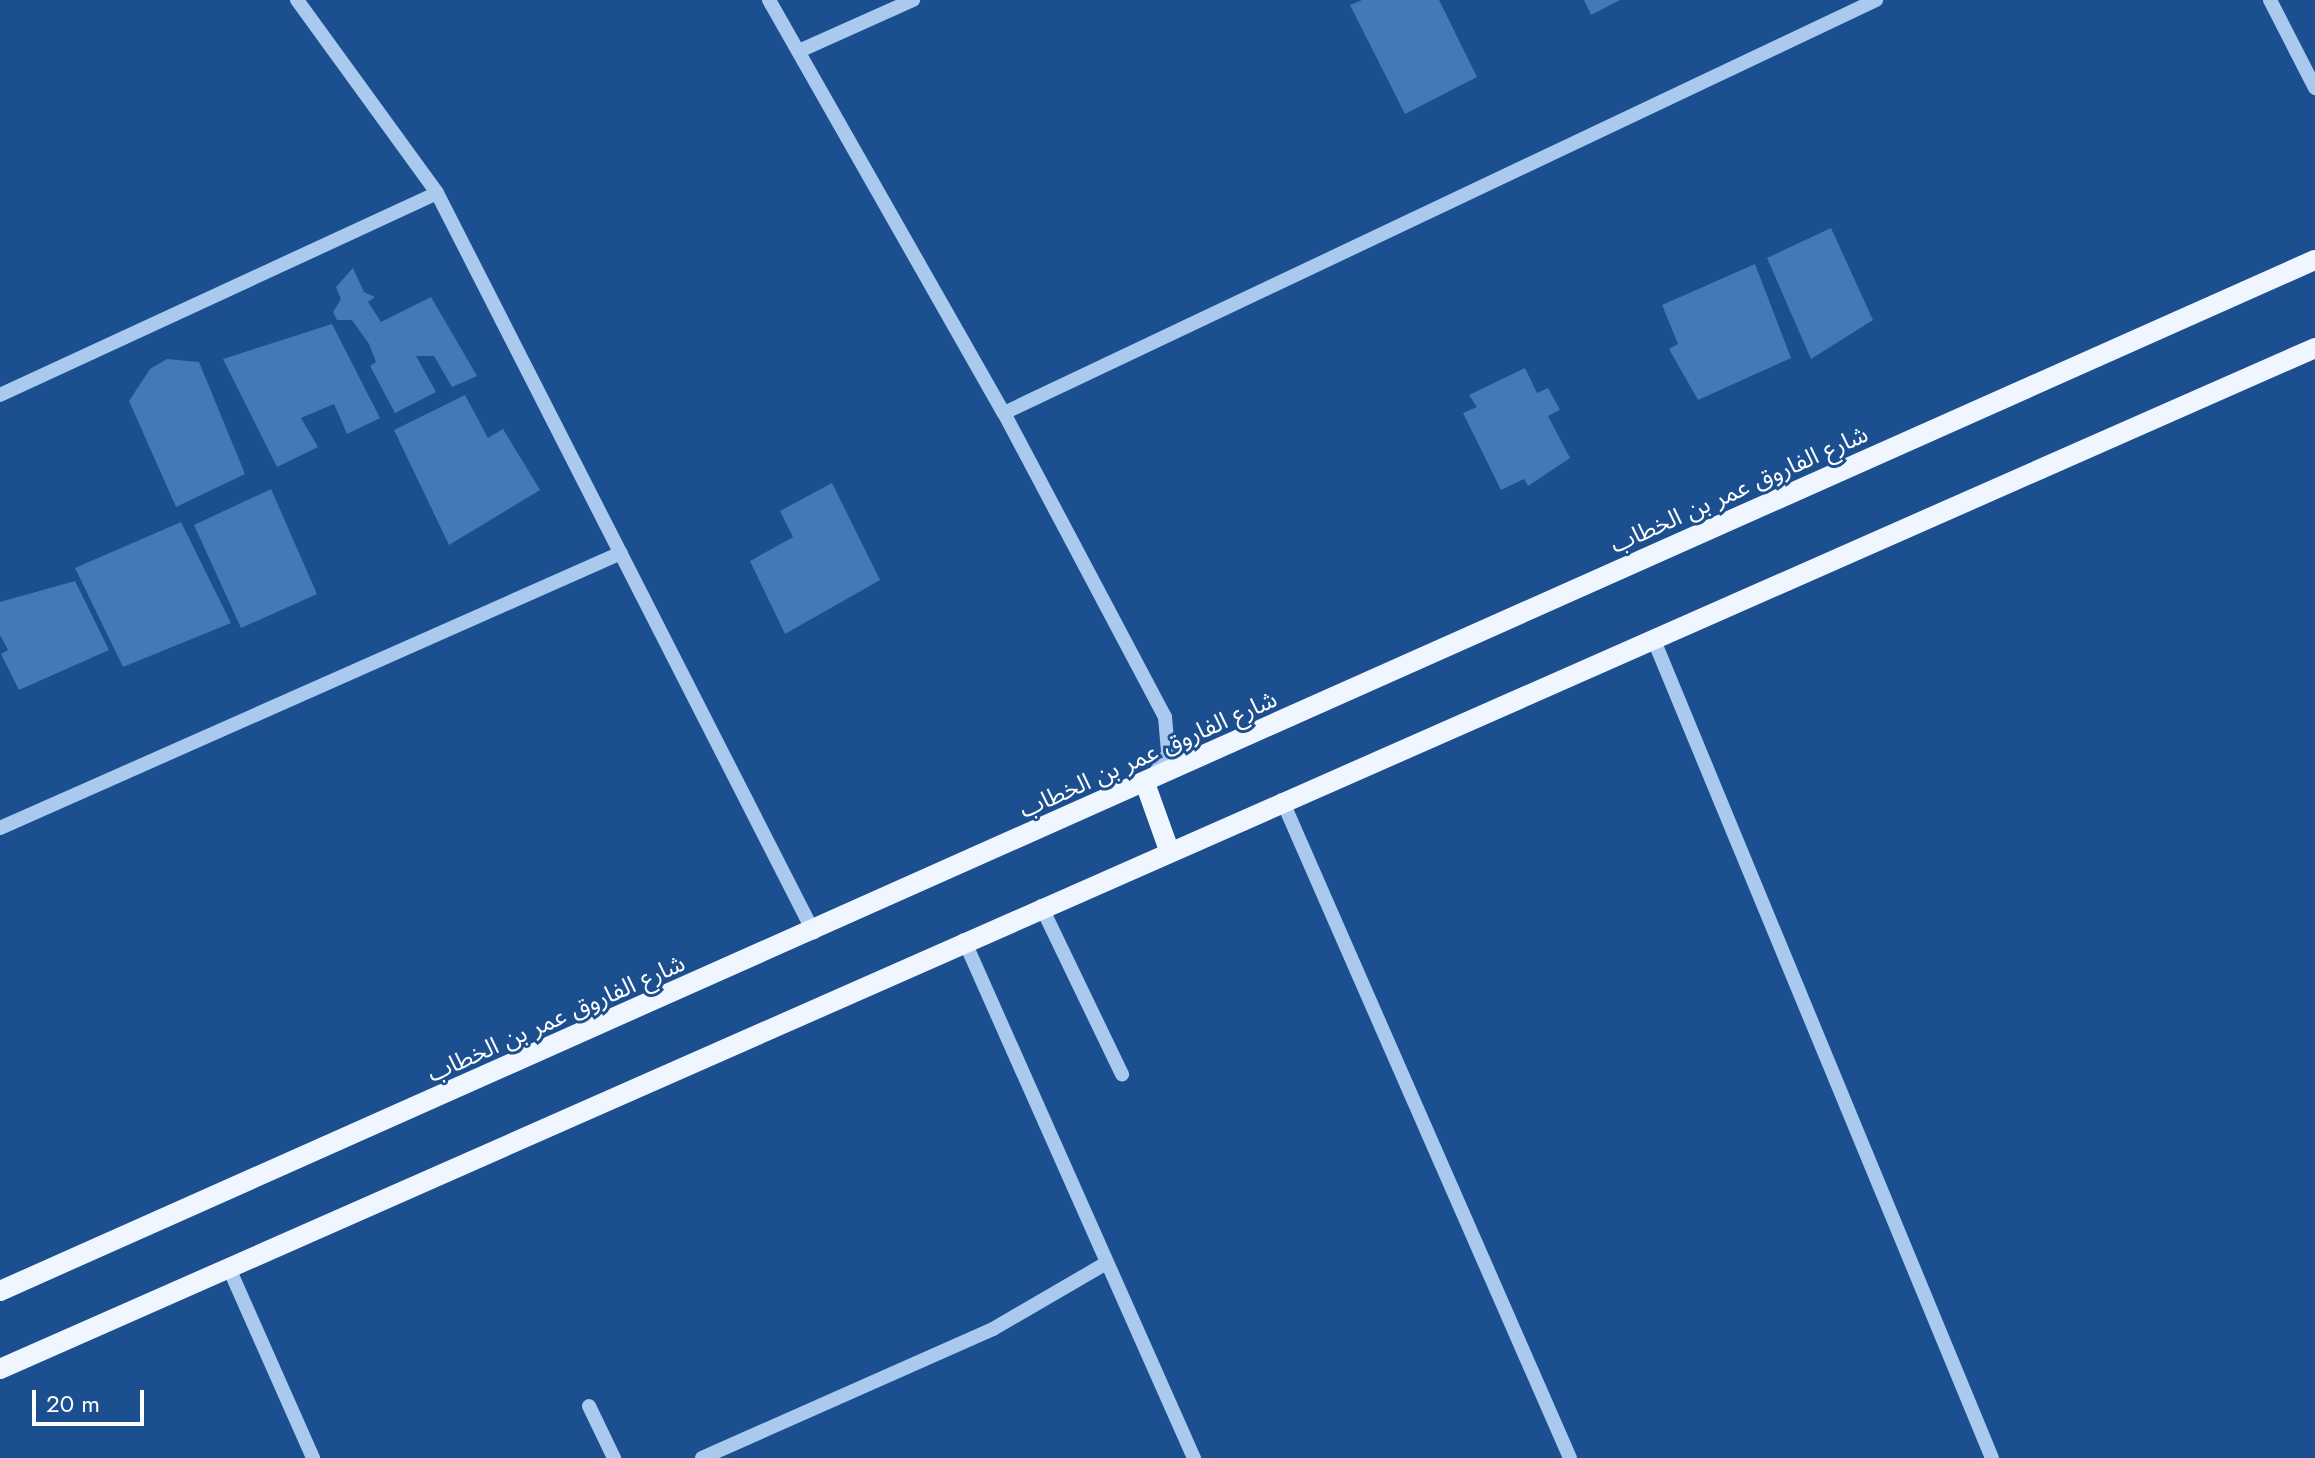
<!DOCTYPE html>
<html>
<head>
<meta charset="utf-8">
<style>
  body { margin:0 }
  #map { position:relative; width:2315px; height:1458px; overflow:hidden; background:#1b4f8f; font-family:Jost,"Noto Sans Arabic",sans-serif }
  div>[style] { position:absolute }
  .building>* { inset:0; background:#4478b7 }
  .minor>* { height:14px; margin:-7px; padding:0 7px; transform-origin:7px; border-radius:7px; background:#a9c9ee }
  .major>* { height:20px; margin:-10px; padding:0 10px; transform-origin:10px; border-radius:10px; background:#f0f6ff }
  span { translate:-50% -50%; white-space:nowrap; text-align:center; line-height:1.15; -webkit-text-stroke:6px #1b4f8f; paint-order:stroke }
  .street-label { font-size:24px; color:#fff }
  .scale { position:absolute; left:32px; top:1390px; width:112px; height:36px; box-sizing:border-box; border:4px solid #fff; border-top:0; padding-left:10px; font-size:24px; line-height:28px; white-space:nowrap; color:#fff; -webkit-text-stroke:6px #1b4f8f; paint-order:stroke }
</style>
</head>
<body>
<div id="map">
  <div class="building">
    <i style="clip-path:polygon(1362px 0,1439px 0,1477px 77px,1405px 114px,1350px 5px)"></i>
    <i style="clip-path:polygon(1584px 0,1620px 0,1591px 15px)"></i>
    <i style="clip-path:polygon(1831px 228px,1873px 320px,1811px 359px,1767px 258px)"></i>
    <i style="clip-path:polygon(1755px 264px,1791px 358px,1698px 400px,1669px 349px,1678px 344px,1662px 305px)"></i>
    <i style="clip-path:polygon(353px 268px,364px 292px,375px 297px,368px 302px,381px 322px,431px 297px,477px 376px,452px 387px,434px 356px,416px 356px,436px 392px,395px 413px,370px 366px,376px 362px,369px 344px,352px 320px,337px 320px,333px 312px,341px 299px,336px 287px)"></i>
    <i style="clip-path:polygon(332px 324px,380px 418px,347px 434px,334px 404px,301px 418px,318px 447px,277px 467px,223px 359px)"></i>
    <i style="clip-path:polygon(167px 359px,199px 362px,245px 474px,176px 507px,129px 401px,150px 369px)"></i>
    <i style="clip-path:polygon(1525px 368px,1537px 393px,1548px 388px,1560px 410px,1548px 416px,1570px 458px,1528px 486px,1524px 479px,1501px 490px,1463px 413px,1477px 407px,1469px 395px)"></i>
    <i style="clip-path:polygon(465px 395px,488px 438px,503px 429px,540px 490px,449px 545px,394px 430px)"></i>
    <i style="clip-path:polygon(832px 483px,880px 580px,785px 634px,750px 561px,793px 537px,780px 511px)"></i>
    <i style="clip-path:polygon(271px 489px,317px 594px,241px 628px,194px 525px)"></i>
    <i style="clip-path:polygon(181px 522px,231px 623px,123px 667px,75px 568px)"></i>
    <i style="clip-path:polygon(75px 581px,109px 650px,19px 690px,1px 654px,8px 650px,0 635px,0 602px)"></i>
  </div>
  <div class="minor">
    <i style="left:297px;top:0;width:238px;rotate:54deg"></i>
    <i style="left:437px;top:193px;width:830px;rotate:63deg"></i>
    <i style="left:769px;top:0;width:475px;rotate:60.4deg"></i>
    <i style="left:1004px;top:413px;width:344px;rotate:62.1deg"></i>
    <i style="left:1165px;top:717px;width:37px;rotate:85deg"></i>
    <i style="left:1168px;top:754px;width:27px;rotate:124deg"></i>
    <i style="left:2270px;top:0;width:99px;rotate:62.9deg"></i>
    <i style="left:799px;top:51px;width:125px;rotate:-24.1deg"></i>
    <i style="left:0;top:395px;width:481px;rotate:-24.8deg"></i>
    <i style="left:1004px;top:413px;width:965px;rotate:-25.34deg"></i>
    <i style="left:1653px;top:638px;width:887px;rotate:67.54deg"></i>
    <i style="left:1282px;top:800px;width:718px;rotate:66.36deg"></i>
    <i style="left:0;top:828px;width:679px;rotate:-23.89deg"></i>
    <i style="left:1041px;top:906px;width:187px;rotate:64.3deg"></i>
    <i style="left:964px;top:940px;width:567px;rotate:66.06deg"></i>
    <i style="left:228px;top:1266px;width:210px;rotate:66.1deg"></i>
    <i style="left:589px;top:1406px;width:58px;rotate:64.3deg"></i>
    <i style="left:702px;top:1458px;width:318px;rotate:-23.9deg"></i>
    <i style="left:993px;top:1329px;width:127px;rotate:-30.2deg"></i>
  </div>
  <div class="major">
    <i style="left:1145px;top:783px;width:71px;rotate:70.3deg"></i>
    <i style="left:0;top:1291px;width:2534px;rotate:-24.01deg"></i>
    <i style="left:0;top:1369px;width:2530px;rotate:-23.8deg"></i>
  </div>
  <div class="street-label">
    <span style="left:1739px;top:489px;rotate:-24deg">شارع الفاروق عمر بن الخطاب</span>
    <span style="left:1148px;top:754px;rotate:-24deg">شارع الفاروق عمر بن الخطاب</span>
    <span style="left:556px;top:1018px;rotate:-24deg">شارع الفاروق عمر بن الخطاب</span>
  </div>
  <div class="scale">20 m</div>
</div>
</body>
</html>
